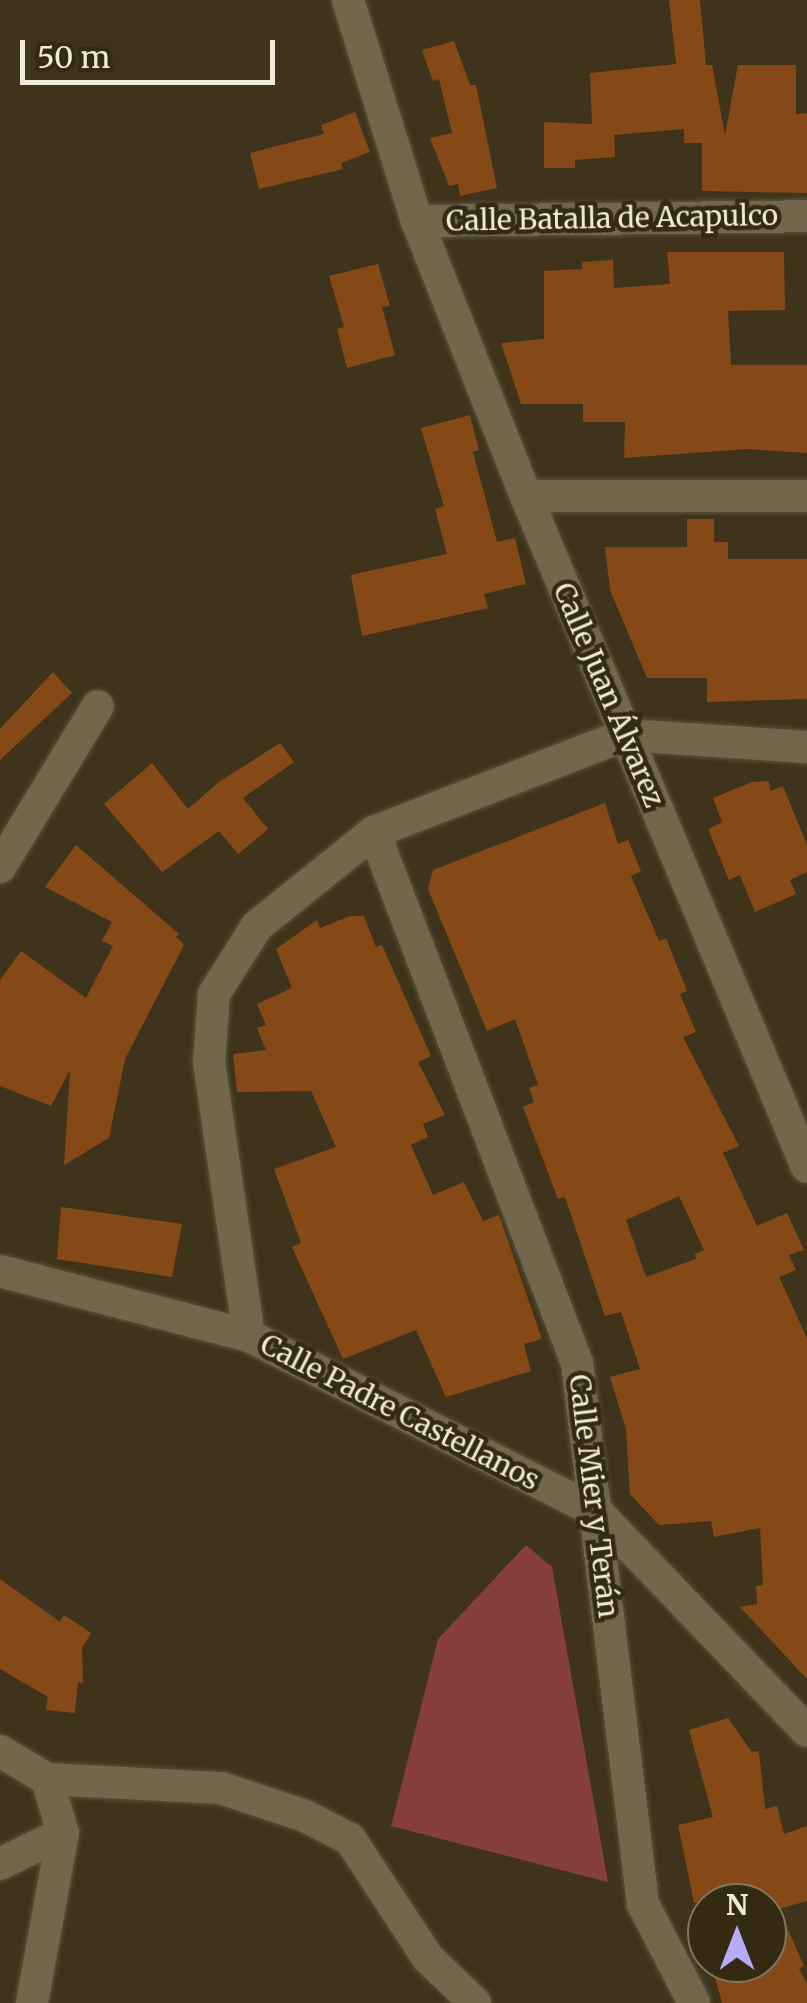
<!DOCTYPE html>
<html>
<head>
<meta charset="utf-8">
<style>
  body { margin:0 }
  #map { position:relative; width:807px; height:2003px; overflow:hidden; background:#3f341b; font-family:Merriweather,serif }
  div>[style] { position:absolute }
  .green>* { inset:0; background:#873f3b }
  .building>* { inset:0; background:#854918 }
  .roads { filter:drop-shadow(0 0 2px #5b523b) drop-shadow(0 0 2px #5b523b) }
  .minor>* { height:32px; margin:-16px; padding:0 16px; transform-origin:16px; border-radius:16px; background:#72674c }
  span { translate:-50% -50%; white-space:nowrap; text-align:center; line-height:1.15; -webkit-text-stroke:9px #342a11; paint-order:stroke }
  .street-label { font-size:28px; color:#f0eada }
  .north { position:absolute; left:687px; top:1883px; width:100px; height:100px; box-sizing:border-box; background:#342a11; border:2px solid #7f7761; border-radius:50%; rotate:0deg; font-size:28px; font-weight:700; line-height:40px; text-align:center; color:#f0eada }
  .north::after { content:''; display:block; margin:auto; width:35px; height:45px; background:#b6acf8; clip-path:polygon(50% 0,100% 100%,50% 72%,0 100%) }
  .scale { position:absolute; left:20px; top:40px; width:255px; height:45px; box-sizing:border-box; border:5px solid #f0eada; border-top:0; padding-left:12px; font-size:30px; line-height:35px; white-space:nowrap; color:#f0eada; -webkit-text-stroke:8px #342a11; paint-order:stroke }
</style>
</head>
<body>
<div id="map">
  <div class="green">
    <i style="clip-path:polygon(526px 1545px,552px 1567px,608px 1882px,391px 1826px,438px 1639px)"></i>
  </div>
  <div class="building">
    <i style="clip-path:polygon(669px 0,700px 0,706px 65px,712px 65px,725px 135px,738px 65px,796px 65px,796px 114px,807px 113px,807px 193px,702px 191px,702px 143px,684px 143px,684px 129px,614px 135px,615px 157px,575px 160px,575px 168px,544px 168px,544px 122px,592px 124px,590px 73px,676px 64px)"></i>
    <i style="clip-path:polygon(454px 41px,470px 85px,476px 85px,497px 188px,460px 196px,458px 184px,449px 186px,430px 138px,452px 133px,439px 79px,433px 81px,422px 50px)"></i>
    <i style="clip-path:polygon(355px 112px,370px 152px,341px 163px,343px 169px,259px 189px,250px 153px,324px 134px,321px 125px)"></i>
    <i style="clip-path:polygon(667px 252px,784px 252px,785px 310px,728px 311px,731px 365px,807px 365px,807px 453px,747px 449px,624px 458px,625px 422px,583px 422px,583px 404px,521px 404px,501px 343px,544px 339px,544px 271px,582px 269px,582px 262px,613px 260px,614px 288px,670px 284px)"></i>
    <i style="clip-path:polygon(378px 264px,390px 306px,382px 307px,395px 355px,347px 368px,337px 329px,344px 327px,329px 276px)"></i>
    <i style="clip-path:polygon(470px 415px,479px 450px,473px 452px,497px 542px,515px 538px,526px 584px,484px 594px,488px 608px,362px 636px,351px 575px,447px 554px,435px 509px,444px 506px,421px 428px)"></i>
    <i style="clip-path:polygon(687px 519px,714px 519px,714px 542px,728px 542px,728px 559px,807px 559px,807px 699px,707px 702px,707px 678px,647px 678px,610px 590px,605px 547px,687px 547px)"></i>
    <i style="clip-path:polygon(53px 672px,72px 693px,0 760px,0 729px)"></i>
    <i style="clip-path:polygon(280px 743px,294px 762px,243px 798px,268px 829px,238px 854px,219px 831px,162px 872px,104px 804px,152px 763px,188px 809px,219px 782px)"></i>
    <i style="clip-path:polygon(769px 781px,770px 791px,783px 786px,807px 845px,807px 872px,790px 880px,796px 894px,755px 912px,740px 875px,729px 880px,708px 829px,722px 822px,713px 798px,752px 782px)"></i>
    <i style="clip-path:polygon(evenodd,605px 803px,618px 844px,628px 840px,641px 871px,631px 876px,659px 941px,666px 938px,687px 991px,680px 994px,696px 1032px,683px 1037px,739px 1146px,723px 1153px,757px 1226px,787px 1213px,804px 1250px,789px 1255px,796px 1270px,779px 1277px,807px 1338px,807px 1679px,740px 1607px,757px 1604px,756px 1586px,763px 1585px,760px 1528px,714px 1537px,711px 1521px,659px 1525px,630px 1494px,626px 1429px,610px 1377px,640px 1369px,621px 1312px,605px 1316px,565px 1197px,558px 1199px,523px 1107px,534px 1102px,529px 1088px,538px 1085px,515px 1019px,487px 1031px,428px 889px,433px 870px,605px 803px,679px 1196px,704px 1250px,695px 1254px,696px 1259px,646px 1277px,626px 1220px,679px 1196px)"></i>
    <i style="clip-path:polygon(76px 845px,179px 934px,176px 937px,184px 945px,125px 1059px,109px 1138px,64px 1165px,70px 1070px,51px 1106px,0 1086px,0 980px,21px 951px,86px 998px,113px 946px,102px 941px,112px 922px,45px 887px)"></i>
    <i style="clip-path:polygon(350px 916px,364px 916px,376px 947px,382px 945px,431px 1056px,418px 1062px,445px 1115px,423px 1124px,428px 1137px,411px 1145px,433px 1195px,464px 1182px,483px 1221px,499px 1215px,542px 1339px,524px 1344px,531px 1371px,446px 1397px,416px 1330px,343px 1359px,292px 1247px,301px 1243px,274px 1169px,336px 1147px,311px 1091px,237px 1092px,233px 1054px,266px 1050px,257px 1028px,266px 1025px,257px 1004px,292px 988px,276px 949px,317px 920px,320px 928px)"></i>
    <i style="clip-path:polygon(61px 1207px,182px 1224px,172px 1277px,57px 1259px)"></i>
    <i style="clip-path:polygon(0 1579px,60px 1622px,64px 1615px,91px 1633px,82px 1648px,83px 1683px,78px 1682px,75px 1713px,46px 1710px,48px 1697px,0 1669px)"></i>
    <i style="clip-path:polygon(728px 1718px,752px 1752px,759px 1751px,765px 1809px,777px 1806px,784px 1834px,807px 1826px,807px 1901px,779px 1909px,804px 1966px,799px 1969px,807px 1984px,807px 2003px,722px 2003px,711px 1963px,767px 1963px,767px 1903px,694px 1903px,678px 1825px,713px 1817px,689px 1730px)"></i>
  </div>
  <div class="roads">
    <div class="minor">
      <i style="left:348px;top:0;width:232px;rotate:72.7deg"></i>
      <i style="left:417px;top:221px;width:296px;rotate:68.4deg"></i>
      <i style="left:526px;top:496px;width:727px;rotate:67.28deg"></i>
      <i style="left:417px;top:221px;width:390px;rotate:-0.7deg"></i>
      <i style="left:526px;top:496px;width:281px"></i>
      <i style="left:374px;top:832px;width:568px;rotate:69.08deg"></i>
      <i style="left:577px;top:1363px;width:545px;rotate:83.04deg"></i>
      <i style="left:643px;top:1904px;width:111px;rotate:62.7deg"></i>
      <i style="left:0;top:867px;width:188px;rotate:-58.7deg"></i>
      <i style="left:0;top:1271px;width:257px;rotate:14.6deg"></i>
      <i style="left:249px;top:1336px;width:390px;rotate:26.8deg"></i>
      <i style="left:597px;top:1512px;width:303px;rotate:46.2deg"></i>
      <i style="left:249px;top:1336px;width:276px;rotate:-98.3deg"></i>
      <i style="left:209px;top:1063px;width:69px;rotate:-85.9deg"></i>
      <i style="left:214px;top:994px;width:80px;rotate:-57.7deg"></i>
      <i style="left:257px;top:926px;width:150px;rotate:-38.8deg"></i>
      <i style="left:374px;top:832px;width:270px;rotate:-21.1deg"></i>
      <i style="left:626px;top:735px;width:181px;rotate:3.8deg"></i>
      <i style="left:0;top:1751px;width:55px;rotate:30.8deg"></i>
      <i style="left:47px;top:1779px;width:174px;rotate:3deg"></i>
      <i style="left:221px;top:1788px;width:89px;rotate:18.4deg"></i>
      <i style="left:305px;top:1816px;width:51px;rotate:27.1deg"></i>
      <i style="left:350px;top:1839px;width:142px;rotate:56.8deg"></i>
      <i style="left:428px;top:1958px;width:65px;rotate:43.8deg"></i>
      <i style="left:0;top:1864px;width:70px;rotate:-26.2deg"></i>
      <i style="left:32px;top:2003px;width:173px;rotate:-79.7deg"></i>
      <i style="left:63px;top:1833px;width:56px;rotate:-106.5deg"></i>
    </div>
  </div>
  <div class="street-label">
    <span style="left:612px;top:218px;rotate:-1deg">Calle Batalla de Acapulco</span>
    <span style="left:609px;top:695px;rotate:67deg">Calle Juan Álvarez</span>
    <span style="left:400px;top:1412px;rotate:27deg">Calle Padre Castellanos</span>
    <span style="left:594px;top:1496px;rotate:83deg">Calle Mier y Terán</span>
  </div>
  <div class="north">N</div>
  <div class="scale">50 m</div>
</div>
</body>
</html>
